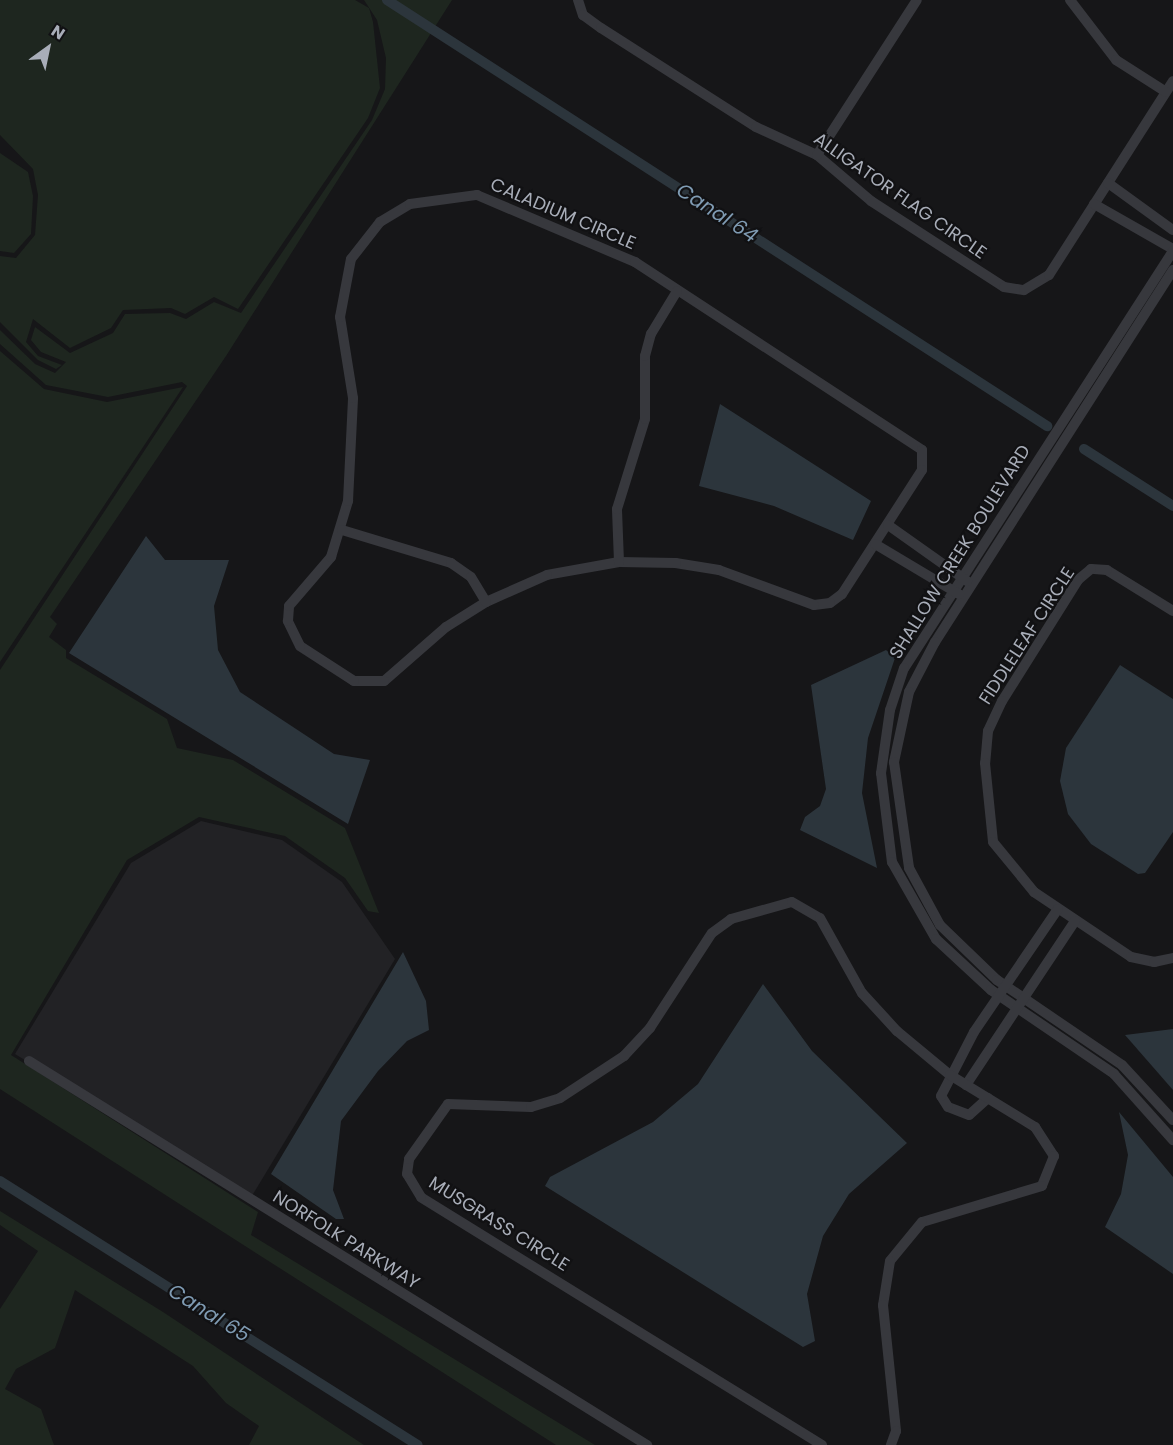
<!DOCTYPE html>
<html>
<head>
<meta charset="utf-8">
<style>
  body { margin:0 }
  #map { position:relative; width:1173px; height:1445px; overflow:hidden; background:#161618; font-family:Poppins,sans-serif }
  div>[style] { position:absolute }
  .built>* { inset:0; background:#222225 }
  .green>* { inset:0; background:#1e261f }
  .water>* { inset:0; background:#2c353c }
  .canal>* { height:10px; margin:-5px; padding:0 5px; transform-origin:5px; border-radius:5px; background:#2c353c }
  .street>* { height:10px; margin:-5px; padding:0 5px; transform-origin:5px; border-radius:5px; background:#37383d }
  span { translate:-50% -50%; white-space:nowrap; text-align:center; line-height:1.15; -webkit-text-stroke:4.5px #111113; paint-order:stroke }
  .street-label { font-size:18px; color:#a8adb8 }
  .water-label { font-size:20px; color:#7f9bb3; font-style:italic }
  .north { position:absolute; left:18px; top:18px; width:60px; height:60px; -webkit-text-stroke:4px #111113; paint-order:stroke; rotate:33deg; font-size:16px; font-weight:700; line-height:24px; text-align:center; color:#a8adb8 }
  .north::after { content:''; display:block; margin:auto; width:21px; height:27px; background:#a8adb8; clip-path:polygon(50% 0,100% 100%,50% 72%,0 100%) }
</style>
</head>
<body>
<div id="map">
  <div class="built">
    <i style="clip-path:polygon(201px 821px,282px 840px,342px 882px,395px 959px,250px 1199px,15px 1054px,131px 863px)"></i>
  </div>
  <div class="green">
    <i style="clip-path:polygon(0 0,355px 0,369px 8px,373px 22px,380px 88px,368px 118px,238px 309px,214px 297px,185px 314px,171px 308px,123px 310px,111px 328px,70px 348px,33px 319px,26px 342px,38px 356px,62px 365px,56px 369px,38px 360px,0 322px,0 256px,16px 258px,35px 235px,38px 195px,33px 169px,0 135px)"></i>
    <i style="clip-path:polygon(364px 0,452px 0,226px 356px,50px 617px,57px 624px,49px 637px,66px 650px,66px 658px,167px 719px,177px 748px,233px 760px,345px 828px,379px 913px,368px 911px,345px 878px,285px 836px,199px 817px,127px 860px,11px 1055px,258px 1212px,251px 1235px,595px 1445px,556px 1445px,0 1089px,0 670px,187px 386px,182px 382px,108px 397px,46px 385px,0 344px,0 330px,35px 364px,55px 373px,66px 362px,41px 352px,31px 340px,35px 327px,70px 353px,113px 333px,125px 314px,170px 313px,186px 319px,214px 302px,241px 313px,372px 120px,385px 89px,386px 58px,377px 20px)"></i>
    <i style="clip-path:polygon(0 153px,28px 172px,33px 196px,31px 234px,14px 253px,0 251px)"></i>
    <i style="clip-path:polygon(0 351px,44px 389px,107px 402px,183px 387px,0 662px)"></i>
    <i style="clip-path:polygon(0 1211px,163px 1312px,364px 1445px,249px 1445px,259px 1426px,226px 1403px,193px 1366px,75px 1290px,55px 1348px,16px 1369px,5px 1389px,41px 1409px,54px 1445px,0 1445px,0 1309px,38px 1251px,0 1225px)"></i>
  </div>
  <div class="water">
    <i style="clip-path:polygon(720px 404px,871px 501px,853px 540px,774px 506px,699px 486px)"></i>
    <i style="clip-path:polygon(146px 536px,165px 560px,229px 560px,214px 606px,218px 650px,240px 692px,334px 754px,370px 760px,348px 824px,69px 653px)"></i>
    <i style="clip-path:polygon(886px 650px,895px 658px,868px 738px,862px 793px,877px 868px,800px 830px,805px 817px,820px 806px,826px 789px,811px 685px)"></i>
    <i style="clip-path:polygon(1120px 665px,1173px 699px,1173px 832px,1145px 873px,1138px 874px,1091px 844px,1068px 814px,1060px 781px,1066px 748px)"></i>
    <i style="clip-path:polygon(403px 952px,426px 1001px,429px 1030px,407px 1041px,378px 1071px,341px 1121px,333px 1190px,344px 1219px,336px 1219px,271px 1174px)"></i>
    <i style="clip-path:polygon(763px 984px,812px 1051px,907px 1143px,849px 1194px,823px 1236px,807px 1294px,815px 1341px,803px 1347px,545px 1186px,550px 1177px,653px 1122px,698px 1084px)"></i>
    <i style="clip-path:polygon(1173px 1029px,1173px 1090px,1125px 1035px)"></i>
    <i style="clip-path:polygon(1119px 1112px,1173px 1177px,1173px 1274px,1105px 1227px,1121px 1194px,1128px 1155px)"></i>
  </div>
  <div class="canal">
    <i style="left:387px;top:0;width:786px;rotate:32.84deg"></i>
    <i style="left:1084px;top:449px;width:106px;rotate:32.6deg"></i>
    <i style="left:0;top:1181px;width:494px;rotate:32.3deg"></i>
  </div>
  <div class="street">
    <i style="left:578px;top:0;width:16px;rotate:72deg"></i>
    <i style="left:583px;top:15px;width:22px;rotate:36deg"></i>
    <i style="left:601px;top:28px;width:184px;rotate:32.6deg"></i>
    <i style="left:756px;top:127px;width:67px;rotate:24.7deg"></i>
    <i style="left:817px;top:155px;width:71px;rotate:40.4deg"></i>
    <i style="left:871px;top:201px;width:158px;rotate:32.9deg"></i>
    <i style="left:1004px;top:287px;width:20px;rotate:9deg"></i>
    <i style="left:1024px;top:290px;width:29px;rotate:-31deg"></i>
    <i style="left:1049px;top:275px;width:230px;rotate:-57.4deg"></i>
    <i style="left:1070px;top:0;width:76px;rotate:52.5deg"></i>
    <i style="left:1116px;top:60px;width:59px;rotate:32.6deg"></i>
    <i style="left:817px;top:155px;width:184px;rotate:-57.2deg"></i>
    <i style="left:1108px;top:183px;width:80px;rotate:35.9deg"></i>
    <i style="left:477px;top:195px;width:172px;rotate:23deg"></i>
    <i style="left:635px;top:262px;width:343px;rotate:33.2deg"></i>
    <i style="left:922px;top:450px;width:20px;rotate:90deg"></i>
    <i style="left:922px;top:470px;width:148px;rotate:122.8deg"></i>
    <i style="left:842px;top:594px;width:15px;rotate:143deg"></i>
    <i style="left:830px;top:603px;width:16px;rotate:173deg"></i>
    <i style="left:814px;top:605px;width:101px;rotate:-159.8deg"></i>
    <i style="left:719px;top:570px;width:44px;rotate:-170.8deg"></i>
    <i style="left:676px;top:563px;width:57px;rotate:-179deg"></i>
    <i style="left:619px;top:562px;width:73px;rotate:169.8deg"></i>
    <i style="left:547px;top:575px;width:67px;rotate:156.1deg"></i>
    <i style="left:486px;top:602px;width:47px;rotate:148deg"></i>
    <i style="left:446px;top:627px;width:82px;rotate:138.9deg"></i>
    <i style="left:384px;top:681px;width:30px;rotate:180deg"></i>
    <i style="left:354px;top:681px;width:64px;rotate:-147.1deg"></i>
    <i style="left:300px;top:646px;width:28px;rotate:-116deg"></i>
    <i style="left:288px;top:621px;width:15px;rotate:-86deg"></i>
    <i style="left:289px;top:606px;width:65px;rotate:-49.4deg"></i>
    <i style="left:331px;top:557px;width:59px;rotate:-73.1deg"></i>
    <i style="left:348px;top:501px;width:103px;rotate:-87.2deg"></i>
    <i style="left:353px;top:398px;width:82px;rotate:-99.1deg"></i>
    <i style="left:340px;top:317px;width:59px;rotate:-79.3deg"></i>
    <i style="left:351px;top:259px;width:47px;rotate:-51.9deg"></i>
    <i style="left:380px;top:222px;width:35px;rotate:-31deg"></i>
    <i style="left:410px;top:204px;width:68px;rotate:-7.7deg"></i>
    <i style="left:1094px;top:204px;width:91px;rotate:29.7deg"></i>
    <i style="left:1173px;top:251px;width:496px;rotate:122.8deg"></i>
    <i style="left:904px;top:668px;width:44px;rotate:108.4deg"></i>
    <i style="left:890px;top:710px;width:64px;rotate:98.1deg"></i>
    <i style="left:881px;top:773px;width:90px;rotate:83deg"></i>
    <i style="left:892px;top:862px;width:89px;rotate:60.3deg"></i>
    <i style="left:936px;top:939px;width:75px;rotate:42.8deg"></i>
    <i style="left:991px;top:990px;width:149px;rotate:34.3deg"></i>
    <i style="left:1114px;top:1074px;width:89px;rotate:48.2deg"></i>
    <i style="left:1173px;top:270px;width:442px;rotate:122.6deg"></i>
    <i style="left:935px;top:642px;width:56px;rotate:117.5deg"></i>
    <i style="left:909px;top:692px;width:72px;rotate:102.1deg"></i>
    <i style="left:894px;top:762px;width:107px;rotate:81.9deg"></i>
    <i style="left:909px;top:868px;width:65px;rotate:61.5deg"></i>
    <i style="left:940px;top:925px;width:79px;rotate:44deg"></i>
    <i style="left:997px;top:980px;width:151px;rotate:34.2deg"></i>
    <i style="left:1122px;top:1065px;width:75px;rotate:47.2deg"></i>
    <i style="left:888px;top:525px;width:97px;rotate:35.3deg"></i>
    <i style="left:342px;top:530px;width:114px;rotate:16.8deg"></i>
    <i style="left:451px;top:563px;width:24px;rotate:35deg"></i>
    <i style="left:471px;top:577px;width:29px;rotate:59deg"></i>
    <i style="left:875px;top:544px;width:98px;rotate:30.8deg"></i>
    <i style="left:619px;top:562px;width:53px;rotate:-92.2deg"></i>
    <i style="left:617px;top:509px;width:94px;rotate:-72.7deg"></i>
    <i style="left:645px;top:419px;width:63px;rotate:-90deg"></i>
    <i style="left:645px;top:356px;width:23px;rotate:-75deg"></i>
    <i style="left:651px;top:334px;width:50px;rotate:-58.8deg"></i>
    <i style="left:1173px;top:611px;width:78px;rotate:-148.2deg"></i>
    <i style="left:1107px;top:570px;width:16px;rotate:-176deg"></i>
    <i style="left:1091px;top:569px;width:17px;rotate:140deg"></i>
    <i style="left:1078px;top:580px;width:143px;rotate:122.1deg"></i>
    <i style="left:1002px;top:701px;width:33px;rotate:115deg"></i>
    <i style="left:988px;top:731px;width:32px;rotate:95deg"></i>
    <i style="left:985px;top:763px;width:79px;rotate:84.2deg"></i>
    <i style="left:993px;top:842px;width:65px;rotate:50.6deg"></i>
    <i style="left:1034px;top:892px;width:117px;rotate:33.8deg"></i>
    <i style="left:1131px;top:957px;width:24px;rotate:12deg"></i>
    <i style="left:1154px;top:962px;width:19px;rotate:-12deg"></i>
    <i style="left:29px;top:1061px;width:728px;rotate:31.86deg"></i>
    <i style="left:966px;top:1085px;width:197px;rotate:-56.4deg"></i>
    <i style="left:988px;top:1098px;width:25px;rotate:138deg"></i>
    <i style="left:969px;top:1115px;width:22px;rotate:-159deg"></i>
    <i style="left:948px;top:1107px;width:13px;rotate:-122deg"></i>
    <i style="left:941px;top:1096px;width:72px;rotate:-62.7deg"></i>
    <i style="left:974px;top:1032px;width:149px;rotate:-55.7deg"></i>
    <i style="left:822px;top:1445px;width:471px;rotate:-148.3deg"></i>
    <i style="left:421px;top:1197px;width:27px;rotate:-121deg"></i>
    <i style="left:407px;top:1174px;width:15px;rotate:-82deg"></i>
    <i style="left:409px;top:1159px;width:67px;rotate:-54.7deg"></i>
    <i style="left:448px;top:1104px;width:83px;rotate:2.1deg"></i>
    <i style="left:531px;top:1107px;width:30px;rotate:-17deg"></i>
    <i style="left:560px;top:1098px;width:77px;rotate:-33.3deg"></i>
    <i style="left:624px;top:1056px;width:38px;rotate:-47deg"></i>
    <i style="left:650px;top:1028px;width:113px;rotate:-56.9deg"></i>
    <i style="left:712px;top:933px;width:24px;rotate:-36deg"></i>
    <i style="left:731px;top:919px;width:63px;rotate:-15.6deg"></i>
    <i style="left:792px;top:902px;width:32px;rotate:30deg"></i>
    <i style="left:820px;top:918px;width:86px;rotate:60.8deg"></i>
    <i style="left:862px;top:993px;width:52px;rotate:47.4deg"></i>
    <i style="left:897px;top:1031px;width:69px;rotate:39.7deg"></i>
    <i style="left:950px;top:1075px;width:100px;rotate:31.5deg"></i>
    <i style="left:1035px;top:1127px;width:35px;rotate:57deg"></i>
    <i style="left:1054px;top:1156px;width:32px;rotate:112deg"></i>
    <i style="left:1042px;top:1186px;width:125px;rotate:163.3deg"></i>
    <i style="left:922px;top:1222px;width:50px;rotate:129.4deg"></i>
    <i style="left:890px;top:1261px;width:45px;rotate:99deg"></i>
    <i style="left:883px;top:1305px;width:127px;rotate:84.1deg"></i>
    <i style="left:896px;top:1431px;width:15px;rotate:110deg"></i>
  </div>
  <div class="street-label">
    <span style="left:900px;top:196px;rotate:35deg">ALLIGATOR FLAG CIRCLE</span>
    <span style="left:563px;top:214px;rotate:23deg">CALADIUM CIRCLE</span>
    <span style="left:960px;top:552px;rotate:-58deg">SHALLOW CREEK BOULEVARD</span>
    <span style="left:1027px;top:636px;rotate:-57deg">FIDDLELEAF CIRCLE</span>
    <span style="left:499px;top:1224px;rotate:32deg">MUSGRASS CIRCLE</span>
    <span style="left:346px;top:1240px;rotate:32deg">NORFOLK PARKWAY</span>
  </div>
  <div class="water-label">
    <span style="left:717px;top:213px;rotate:33deg">Canal 64</span>
    <span style="left:209px;top:1313px;rotate:32deg">Canal 65</span>
  </div>
  <div class="north">N</div>
</div>
</body>
</html>
